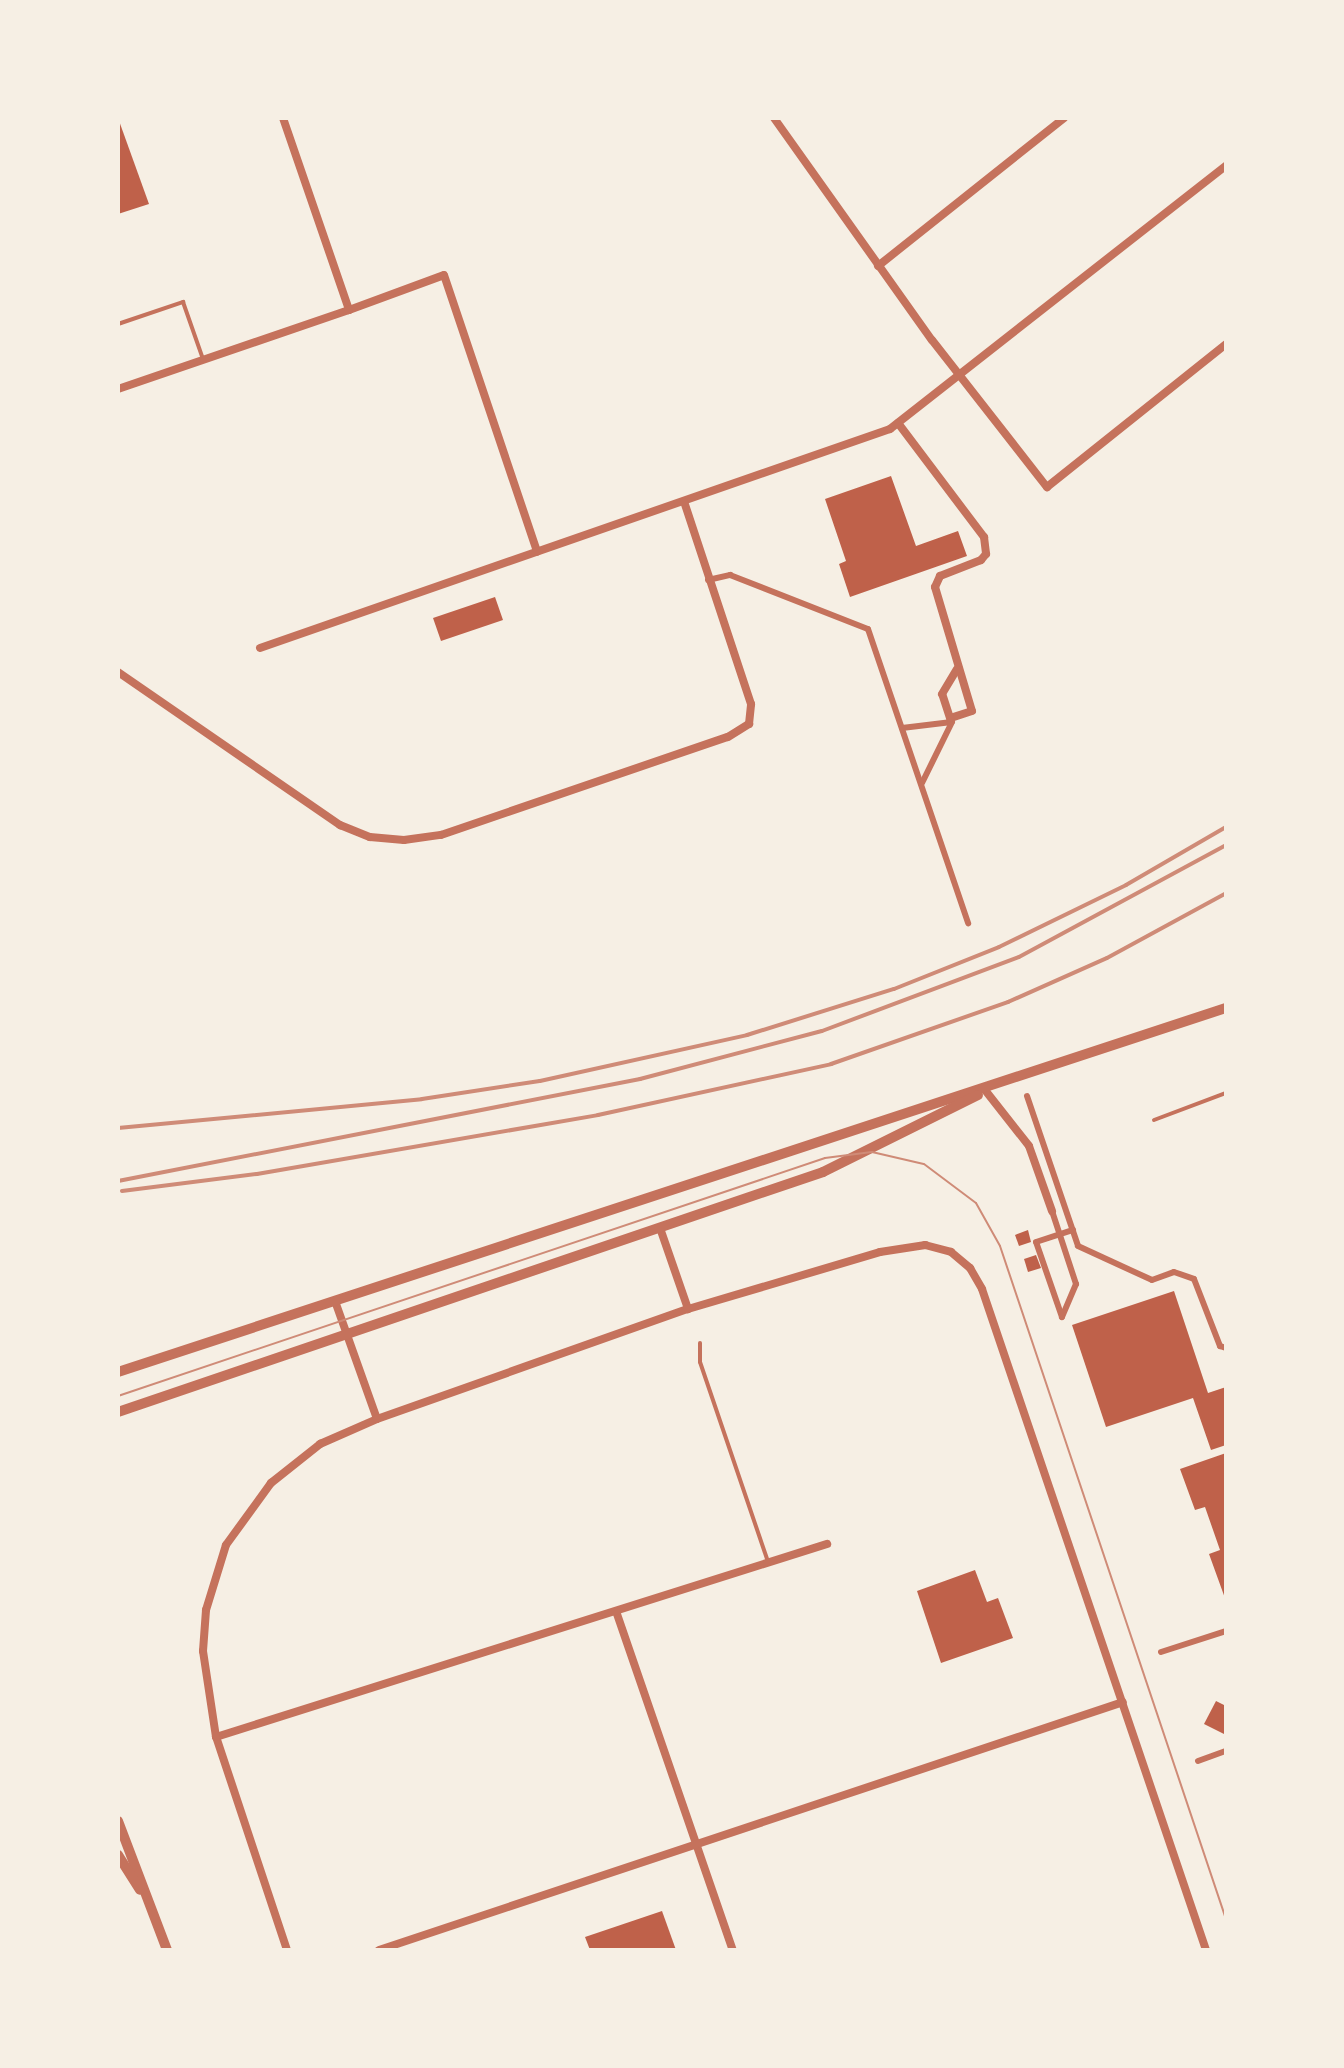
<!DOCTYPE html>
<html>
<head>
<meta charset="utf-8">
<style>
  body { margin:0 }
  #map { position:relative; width:1344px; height:2068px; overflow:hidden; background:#f6efe4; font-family:Montserrat,sans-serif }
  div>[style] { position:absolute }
  .building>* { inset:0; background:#bf614a }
  .service>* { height:4px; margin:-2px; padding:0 2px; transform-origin:2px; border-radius:2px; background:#c5725c }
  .pedestrian>* { height:6px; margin:-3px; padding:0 3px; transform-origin:3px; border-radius:3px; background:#c5725c }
  .minor>* { height:8px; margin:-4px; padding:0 4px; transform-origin:4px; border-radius:4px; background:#c5725c }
  .tertiary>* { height:10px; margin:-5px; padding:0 5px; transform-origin:5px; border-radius:5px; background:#c5725c }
  .tram>* { height:2px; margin:-1px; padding:0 1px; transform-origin:1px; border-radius:1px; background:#cf8b77 }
  .rail>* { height:4px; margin:-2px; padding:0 2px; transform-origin:2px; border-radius:2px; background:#cf8b77 }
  span { translate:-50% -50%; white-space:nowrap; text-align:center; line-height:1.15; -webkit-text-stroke:8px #f6efe4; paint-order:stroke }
  .frame { position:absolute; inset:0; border:120px solid #f6efe4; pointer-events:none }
</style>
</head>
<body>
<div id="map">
  <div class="building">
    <i style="clip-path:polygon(118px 118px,149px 204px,118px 214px)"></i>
    <i style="clip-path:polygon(891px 476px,916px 546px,958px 531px,967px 556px,850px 597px,839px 564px,846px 561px,825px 499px)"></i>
    <i style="clip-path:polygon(495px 597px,503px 620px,441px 641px,433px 618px)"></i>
    <i style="clip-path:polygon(1028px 1230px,1031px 1242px,1019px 1246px,1015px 1235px)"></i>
    <i style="clip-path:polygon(1036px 1255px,1041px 1268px,1028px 1272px,1024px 1259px)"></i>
    <i style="clip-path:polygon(1174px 1291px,1208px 1393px,1226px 1387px,1226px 1445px,1211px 1450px,1193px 1398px,1106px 1427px,1072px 1325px)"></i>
    <i style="clip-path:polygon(1226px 1453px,1226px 1601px,1209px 1554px,1220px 1550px,1205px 1507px,1195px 1510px,1180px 1469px)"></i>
    <i style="clip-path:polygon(975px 1570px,987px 1602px,998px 1598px,1013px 1638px,941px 1663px,917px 1591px)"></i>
    <i style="clip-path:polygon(1216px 1701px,1226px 1706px,1226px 1735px,1204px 1724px)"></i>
    <i style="clip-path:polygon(662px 1911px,676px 1950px,590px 1950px,585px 1937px)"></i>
  </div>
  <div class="service">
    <i style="left:118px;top:324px;width:69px;rotate:-18.7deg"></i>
    <i style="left:183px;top:302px;width:60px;rotate:70.7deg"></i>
    <i style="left:1154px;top:1120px;width:77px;rotate:-20.6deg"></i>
    <i style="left:700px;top:1343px;width:19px;rotate:90deg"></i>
    <i style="left:700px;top:1362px;width:211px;rotate:71.2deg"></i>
  </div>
  <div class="pedestrian">
    <i style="left:708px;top:580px;width:23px;rotate:-13deg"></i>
    <i style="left:730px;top:575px;width:148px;rotate:21.4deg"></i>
    <i style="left:868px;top:629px;width:311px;rotate:71.2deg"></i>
    <i style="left:902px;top:728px;width:50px;rotate:-6.8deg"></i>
    <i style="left:922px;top:783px;width:68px;rotate:-63.8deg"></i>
    <i style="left:1027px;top:1096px;width:158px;rotate:71.2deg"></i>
    <i style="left:1078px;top:1246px;width:81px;rotate:24.7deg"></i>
    <i style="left:1152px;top:1280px;width:23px;rotate:-20deg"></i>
    <i style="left:1174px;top:1272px;width:21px;rotate:19deg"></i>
    <i style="left:1194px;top:1279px;width:72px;rotate:68.8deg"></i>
    <i style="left:1220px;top:1346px;width:6px;rotate:18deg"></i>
    <i style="left:1052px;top:1211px;width:77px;rotate:71.8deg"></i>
    <i style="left:1076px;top:1284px;width:36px;rotate:113deg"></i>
    <i style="left:1062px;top:1317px;width:79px;rotate:-109.1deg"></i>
    <i style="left:1036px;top:1242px;width:39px;rotate:-18deg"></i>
    <i style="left:1161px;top:1652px;width:68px;rotate:-17.9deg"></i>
    <i style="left:1198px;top:1761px;width:30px;rotate:-20deg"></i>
  </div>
  <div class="minor">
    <i style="left:283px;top:118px;width:203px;rotate:71deg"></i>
    <i style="left:349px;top:310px;width:101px;rotate:-20.2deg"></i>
    <i style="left:444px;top:275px;width:292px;rotate:71.4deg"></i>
    <i style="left:774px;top:118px;width:272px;rotate:54.6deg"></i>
    <i style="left:932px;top:340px;width:187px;rotate:52deg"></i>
    <i style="left:1047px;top:487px;width:229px;rotate:-38.6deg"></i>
    <i style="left:878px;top:266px;width:238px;rotate:-38.5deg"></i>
    <i style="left:118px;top:389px;width:244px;rotate:-18.9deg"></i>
    <i style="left:898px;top:423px;width:143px;rotate:53deg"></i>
    <i style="left:984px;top:537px;width:17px;rotate:83deg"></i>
    <i style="left:986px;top:554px;width:8px;rotate:130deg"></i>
    <i style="left:981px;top:560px;width:44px;rotate:158.7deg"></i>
    <i style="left:940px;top:576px;width:12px;rotate:114deg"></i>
    <i style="left:935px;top:587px;width:129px;rotate:73.4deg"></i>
    <i style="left:972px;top:711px;width:23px;rotate:162deg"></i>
    <i style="left:950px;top:718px;width:25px;rotate:-108deg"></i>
    <i style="left:942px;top:694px;width:29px;rotate:-59deg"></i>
    <i style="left:260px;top:648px;width:667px;rotate:-19.17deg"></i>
    <i style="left:890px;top:429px;width:427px;rotate:-38.1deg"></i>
    <i style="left:118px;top:672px;width:270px;rotate:34.6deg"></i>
    <i style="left:340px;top:825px;width:32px;rotate:22deg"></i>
    <i style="left:370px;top:837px;width:34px;rotate:5deg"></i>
    <i style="left:404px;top:840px;width:37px;rotate:-8deg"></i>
    <i style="left:441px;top:835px;width:303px;rotate:-18.9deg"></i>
    <i style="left:728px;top:737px;width:25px;rotate:-32deg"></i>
    <i style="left:749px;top:724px;width:20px;rotate:-84deg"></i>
    <i style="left:751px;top:704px;width:213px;rotate:-108.3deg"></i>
    <i style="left:985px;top:1090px;width:71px;rotate:51.8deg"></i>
    <i style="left:1029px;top:1146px;width:69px;rotate:70.5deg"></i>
    <i style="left:660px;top:1228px;width:86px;rotate:70.9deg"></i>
    <i style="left:335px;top:1301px;width:125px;rotate:70.4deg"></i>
    <i style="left:617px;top:1614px;width:355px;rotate:71deg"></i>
    <i style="left:216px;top:1737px;width:641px;rotate:-17.53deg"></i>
    <i style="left:287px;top:1950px;width:225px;rotate:-108.4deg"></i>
    <i style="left:216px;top:1737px;width:87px;rotate:-98.6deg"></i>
    <i style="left:203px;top:1651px;width:41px;rotate:-85.8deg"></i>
    <i style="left:206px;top:1610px;width:68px;rotate:-72.9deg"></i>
    <i style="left:226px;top:1545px;width:77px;rotate:-54deg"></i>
    <i style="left:271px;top:1483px;width:63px;rotate:-38.5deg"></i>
    <i style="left:320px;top:1444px;width:62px;rotate:-23.7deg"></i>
    <i style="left:377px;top:1419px;width:330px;rotate:-19.5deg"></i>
    <i style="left:688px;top:1309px;width:200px;rotate:-16.5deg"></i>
    <i style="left:880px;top:1252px;width:46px;rotate:-8.8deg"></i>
    <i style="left:925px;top:1245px;width:27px;rotate:15deg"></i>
    <i style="left:951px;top:1252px;width:25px;rotate:40deg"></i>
    <i style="left:970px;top:1268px;width:24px;rotate:60deg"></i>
    <i style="left:982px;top:1289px;width:698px;rotate:71.28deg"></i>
    <i style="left:379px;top:1950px;width:784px;rotate:-18.43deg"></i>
  </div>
  <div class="tertiary">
    <i style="left:118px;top:1372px;width:1166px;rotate:-18.19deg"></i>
    <i style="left:118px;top:1412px;width:745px;rotate:-18.8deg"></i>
    <i style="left:823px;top:1172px;width:173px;rotate:-26.4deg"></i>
    <i style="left:118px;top:1821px;width:138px;rotate:69.2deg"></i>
    <i style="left:118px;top:1855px;width:41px;rotate:57.8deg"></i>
  </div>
  <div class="tram">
    <i style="left:118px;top:1396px;width:746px;rotate:-18.6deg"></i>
    <i style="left:825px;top:1158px;width:47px;rotate:-7.3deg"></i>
    <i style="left:872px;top:1152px;width:53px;rotate:13deg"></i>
    <i style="left:924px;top:1164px;width:65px;rotate:36.9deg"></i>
    <i style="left:976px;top:1203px;width:49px;rotate:60.8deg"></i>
    <i style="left:1000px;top:1246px;width:710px;rotate:71.44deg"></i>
  </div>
  <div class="rail">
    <i style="left:118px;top:1128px;width:305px;rotate:-5.4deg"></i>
    <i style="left:422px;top:1099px;width:119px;rotate:-8.7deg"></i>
    <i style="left:540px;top:1081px;width:212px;rotate:-12.5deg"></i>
    <i style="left:747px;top:1035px;width:154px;rotate:-17.4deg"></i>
    <i style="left:894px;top:989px;width:113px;rotate:-21.8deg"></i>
    <i style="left:999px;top:947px;width:141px;rotate:-26deg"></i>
    <i style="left:1126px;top:885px;width:116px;rotate:-30.1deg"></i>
    <i style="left:118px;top:1181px;width:532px;rotate:-11.06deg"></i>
    <i style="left:640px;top:1079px;width:188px;rotate:-14.8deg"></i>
    <i style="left:822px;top:1031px;width:210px;rotate:-20.6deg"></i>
    <i style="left:1019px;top:957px;width:235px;rotate:-28.4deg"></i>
    <i style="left:122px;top:1191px;width:136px;rotate:-7.2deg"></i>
    <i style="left:257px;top:1174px;width:346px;rotate:-9.8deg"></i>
    <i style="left:598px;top:1115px;width:239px;rotate:-12.3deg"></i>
    <i style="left:831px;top:1064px;width:188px;rotate:-19.3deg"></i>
    <i style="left:1008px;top:1002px;width:108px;rotate:-24deg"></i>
    <i style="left:1107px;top:958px;width:136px;rotate:-28.6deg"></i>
  </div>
  <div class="frame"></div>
</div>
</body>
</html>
